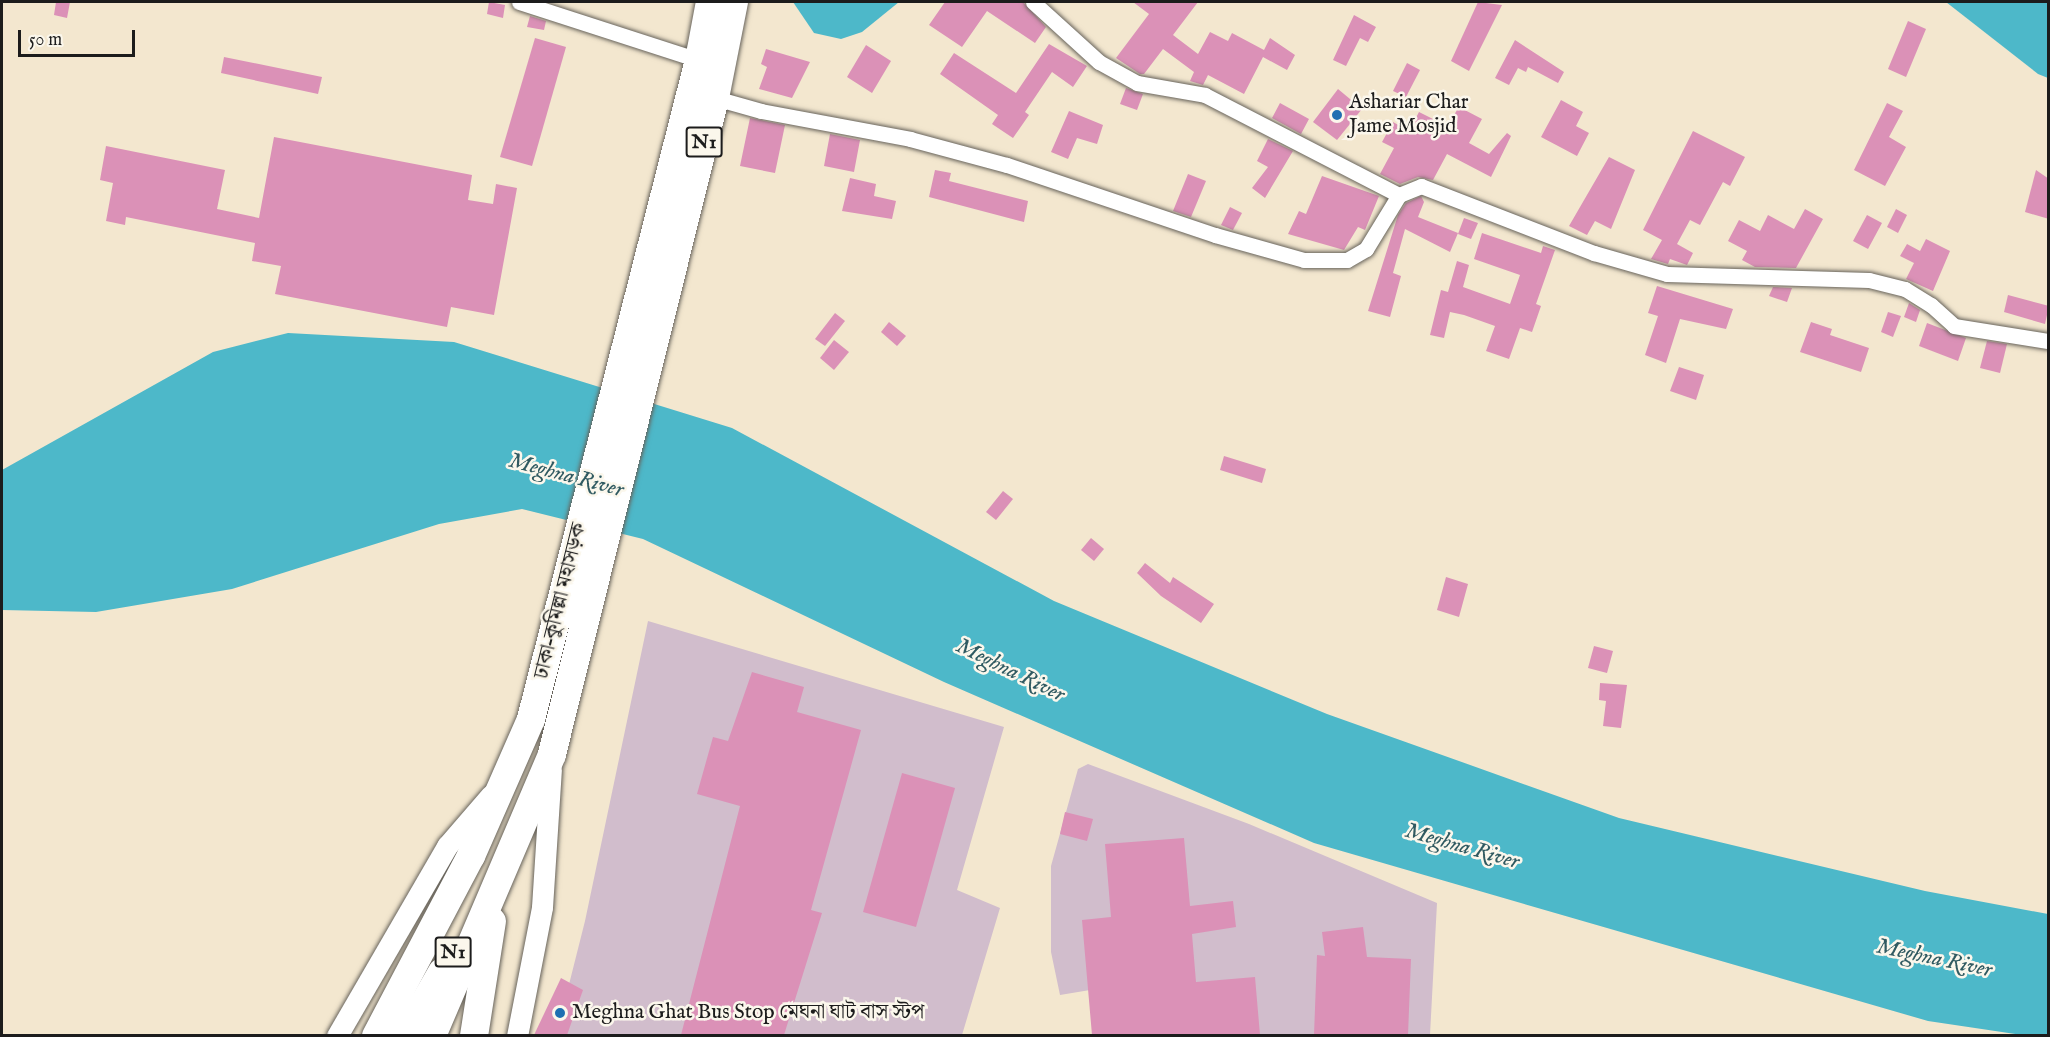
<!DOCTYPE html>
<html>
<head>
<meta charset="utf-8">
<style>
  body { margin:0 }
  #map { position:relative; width:2050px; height:1037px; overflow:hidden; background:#f3e7cf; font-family:"IM FELL English","Noto Serif Bengali",serif }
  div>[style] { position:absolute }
  .industrial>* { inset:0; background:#d1bdcc }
  .water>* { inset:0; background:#4db8c9 }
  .building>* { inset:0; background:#db91b7 }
  .roads { filter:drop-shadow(0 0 2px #67635b) drop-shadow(0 0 2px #67635b) }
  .street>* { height:15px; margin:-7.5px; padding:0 7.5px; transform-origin:7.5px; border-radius:7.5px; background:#fff }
  .secondary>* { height:21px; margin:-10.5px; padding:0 10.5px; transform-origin:10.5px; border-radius:10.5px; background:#fff }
  .highway>* { height:28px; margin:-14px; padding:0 14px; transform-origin:14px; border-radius:14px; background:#fff }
  .dots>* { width:16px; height:16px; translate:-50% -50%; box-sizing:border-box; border:3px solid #fbf7ec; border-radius:50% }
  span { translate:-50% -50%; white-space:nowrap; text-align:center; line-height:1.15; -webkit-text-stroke:5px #fbf7ec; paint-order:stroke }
  .shield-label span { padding:2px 4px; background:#fbf7ec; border:2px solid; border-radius:4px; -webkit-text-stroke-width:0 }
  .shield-label { font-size:20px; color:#1c1c1c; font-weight:700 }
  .poi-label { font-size:21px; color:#1c1c1c }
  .left { translate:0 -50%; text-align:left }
  .street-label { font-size:21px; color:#1c1c1c }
  .water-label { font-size:22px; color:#305a61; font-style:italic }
  .frame { position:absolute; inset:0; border:3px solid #1c1c1c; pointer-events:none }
  .scale { position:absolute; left:18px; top:30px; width:117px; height:27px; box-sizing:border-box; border:3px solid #1c1c1c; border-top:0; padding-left:8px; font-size:18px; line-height:21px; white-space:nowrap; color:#1c1c1c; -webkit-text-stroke:4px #fbf7ec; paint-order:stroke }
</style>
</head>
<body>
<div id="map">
  <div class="industrial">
    <i style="clip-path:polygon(648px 621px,1004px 727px,957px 890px,1000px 908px,962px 1035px,556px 1036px,585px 921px)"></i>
    <i style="clip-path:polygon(1088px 764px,1249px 824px,1437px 903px,1430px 1035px,1098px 1035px,1090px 990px,1060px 995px,1051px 952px,1051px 866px,1078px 769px)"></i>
  </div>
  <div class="water">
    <i style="clip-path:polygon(793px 2px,899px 2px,862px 32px,841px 39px,814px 33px)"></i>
    <i style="clip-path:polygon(1946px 2px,2048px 2px,2048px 78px,2038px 74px)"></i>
    <i style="clip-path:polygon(288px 333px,454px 342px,732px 428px,1054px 601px,1327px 714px,1619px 818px,1925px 891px,2048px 914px,2048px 1035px,2022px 1035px,1928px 1021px,1314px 843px,944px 682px,643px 539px,522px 509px,439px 524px,232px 589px,96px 612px,2px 610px,2px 470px,213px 352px)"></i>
  </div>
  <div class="building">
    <i style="clip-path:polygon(56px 2px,70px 2px,67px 18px,54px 15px)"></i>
    <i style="clip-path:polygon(489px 2px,505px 5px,503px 18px,487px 14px)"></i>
    <i style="clip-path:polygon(945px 2px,1023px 2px,1046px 27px,1035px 43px,987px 11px,962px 47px,929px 25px)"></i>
    <i style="clip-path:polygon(1133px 2px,1198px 2px,1173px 35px,1198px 54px,1210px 32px,1228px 41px,1232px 33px,1264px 50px,1270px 38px,1295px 55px,1287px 70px,1263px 57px,1244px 94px,1208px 75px,1203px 85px,1190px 81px,1194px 72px,1163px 49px,1144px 74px,1140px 74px,1116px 58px,1149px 14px)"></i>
    <i style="clip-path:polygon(1478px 2px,1502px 5px,1469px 71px,1451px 61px)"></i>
    <i style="clip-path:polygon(1354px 15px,1376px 27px,1368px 42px,1360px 38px,1346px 66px,1333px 60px)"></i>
    <i style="clip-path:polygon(530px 16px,546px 21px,544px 30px,527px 27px)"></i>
    <i style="clip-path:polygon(1908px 21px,1926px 29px,1906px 77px,1888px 69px)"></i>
    <i style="clip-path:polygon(535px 38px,566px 47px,532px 166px,500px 157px)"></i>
    <i style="clip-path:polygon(1515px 40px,1564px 72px,1558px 83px,1528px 67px,1526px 72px,1518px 68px,1509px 85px,1495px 78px)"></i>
    <i style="clip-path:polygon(1049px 44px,1087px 66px,1073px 87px,1052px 72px,1025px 112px,1029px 115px,1013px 138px,992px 124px,998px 115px,940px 74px,954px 53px,1016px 93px)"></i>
    <i style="clip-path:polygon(866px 45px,891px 61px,872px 93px,847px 77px)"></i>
    <i style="clip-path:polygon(766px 49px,810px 62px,792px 98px,759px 89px,767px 67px,761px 64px)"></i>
    <i style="clip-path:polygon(224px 57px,322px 77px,318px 94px,221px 73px)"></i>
    <i style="clip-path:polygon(1407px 63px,1420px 70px,1406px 97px,1393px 91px)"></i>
    <i style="clip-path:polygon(1126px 88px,1143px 94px,1137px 110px,1120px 104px)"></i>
    <i style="clip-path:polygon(1338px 89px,1362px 109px,1337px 140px,1313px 122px)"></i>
    <i style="clip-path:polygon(1561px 100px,1583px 112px,1576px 126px,1589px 133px,1577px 156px,1541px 137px)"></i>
    <i style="clip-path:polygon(1280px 103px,1309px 119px,1301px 134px,1272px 118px)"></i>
    <i style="clip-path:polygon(1887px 103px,1903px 111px,1889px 137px,1906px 147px,1885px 186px,1854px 170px)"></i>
    <i style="clip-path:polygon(1459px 107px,1482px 119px,1469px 143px,1489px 154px,1507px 133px,1511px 136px,1491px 177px,1447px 154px,1433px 180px,1418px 177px,1400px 184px,1380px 174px,1394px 148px,1382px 142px,1393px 122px,1409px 131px,1419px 112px,1447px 126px)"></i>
    <i style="clip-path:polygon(1069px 111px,1103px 125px,1097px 144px,1077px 138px,1068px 159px,1051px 152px)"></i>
    <i style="clip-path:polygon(750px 118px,785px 125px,775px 173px,740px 166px)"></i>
    <i style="clip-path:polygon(1693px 131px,1745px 157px,1730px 186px,1723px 182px,1700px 225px,1690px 220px,1677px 244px,1693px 253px,1687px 265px,1670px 259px,1668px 264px,1651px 259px,1662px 240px,1643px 230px)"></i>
    <i style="clip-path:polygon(830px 134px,860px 140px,854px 172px,824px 166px)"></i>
    <i style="clip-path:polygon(274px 137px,472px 175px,468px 200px,493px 204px,496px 184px,517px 188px,494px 315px,451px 307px,447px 327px,275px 294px,281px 266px,252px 261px,255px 243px,126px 217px,125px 225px,106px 221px,113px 183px,100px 180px,106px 146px,225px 170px,217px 209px,259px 218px)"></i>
    <i style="clip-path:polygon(1268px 139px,1293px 151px,1265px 198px,1252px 188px,1268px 167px,1257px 161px)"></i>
    <i style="clip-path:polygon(1609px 157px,1635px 170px,1611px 229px,1595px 221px,1587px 235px,1569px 226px)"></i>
    <i style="clip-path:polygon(935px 170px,951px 173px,949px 181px,1028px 201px,1024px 222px,929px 197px)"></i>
    <i style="clip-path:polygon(2036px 170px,2049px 179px,2049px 219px,2025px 212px)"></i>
    <i style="clip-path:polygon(1188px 174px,1206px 181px,1191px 217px,1173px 211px)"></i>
    <i style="clip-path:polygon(1322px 176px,1379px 196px,1365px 230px,1358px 227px,1344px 250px,1288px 234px,1299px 211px,1306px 214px)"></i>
    <i style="clip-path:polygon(850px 178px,876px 184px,874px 196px,896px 201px,892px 219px,842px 211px)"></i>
    <i style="clip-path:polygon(1421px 196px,1424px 202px,1418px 217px,1458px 233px,1450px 252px,1405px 229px,1393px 273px,1401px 276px,1390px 317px,1368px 311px,1398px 215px,1406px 203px)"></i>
    <i style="clip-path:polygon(1230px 207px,1242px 213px,1233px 230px,1221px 225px)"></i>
    <i style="clip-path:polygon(1805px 209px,1823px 219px,1796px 268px,1755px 267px,1742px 260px,1747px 251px,1728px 241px,1739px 220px,1760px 231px,1768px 215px,1794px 229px)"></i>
    <i style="clip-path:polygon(1896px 209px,1907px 215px,1898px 233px,1887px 227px)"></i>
    <i style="clip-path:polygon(1867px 215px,1882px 223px,1868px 249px,1853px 241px)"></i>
    <i style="clip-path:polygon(1464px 218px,1478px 223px,1471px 239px,1458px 234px)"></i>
    <i style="clip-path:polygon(1482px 233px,1541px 253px,1543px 246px,1555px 250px,1536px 304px,1541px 306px,1532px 332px,1520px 328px,1509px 359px,1486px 351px,1495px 326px,1464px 315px,1450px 312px,1444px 338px,1430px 335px,1441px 290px,1448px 292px,1457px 261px,1469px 265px,1463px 287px,1510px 304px,1520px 275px,1474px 259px)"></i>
    <i style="clip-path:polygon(1926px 239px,1950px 251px,1933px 291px,1906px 279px,1914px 263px,1900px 256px,1907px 244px,1920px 251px)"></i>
    <i style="clip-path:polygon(1657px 286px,1733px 309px,1726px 329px,1680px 319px,1666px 363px,1645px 355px,1658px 316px,1648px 313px)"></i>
    <i style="clip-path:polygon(1773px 287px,1792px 288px,1787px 302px,1769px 296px)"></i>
    <i style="clip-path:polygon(2008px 295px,2049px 306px,2045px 324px,2004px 312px)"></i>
    <i style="clip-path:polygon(1909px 303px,1920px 310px,1916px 322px,1904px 317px)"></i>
    <i style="clip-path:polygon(1888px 312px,1901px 316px,1893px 337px,1881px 332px)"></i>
    <i style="clip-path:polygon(835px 313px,845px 321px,825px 346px,815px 339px)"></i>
    <i style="clip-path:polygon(889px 322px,906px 336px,897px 346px,881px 332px)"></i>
    <i style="clip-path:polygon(1811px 322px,1832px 329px,1830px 335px,1869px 348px,1861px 372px,1800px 352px)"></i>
    <i style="clip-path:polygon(1927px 323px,1966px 338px,1958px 361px,1919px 346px)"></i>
    <i style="clip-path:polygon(834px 340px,849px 352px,834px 370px,820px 358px)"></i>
    <i style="clip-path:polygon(1987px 341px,2007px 344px,2000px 373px,1980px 368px)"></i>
    <i style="clip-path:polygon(1679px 367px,1704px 375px,1696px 400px,1670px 391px)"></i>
    <i style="clip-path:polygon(1224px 456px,1266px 469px,1262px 483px,1220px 470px)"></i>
    <i style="clip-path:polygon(1003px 491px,1013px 499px,996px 520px,986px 512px)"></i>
    <i style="clip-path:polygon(1091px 538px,1104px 549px,1094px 561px,1081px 550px)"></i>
    <i style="clip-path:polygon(1145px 563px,1170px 583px,1173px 577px,1214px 604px,1201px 623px,1161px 596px,1137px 573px)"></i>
    <i style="clip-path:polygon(1446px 577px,1468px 584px,1459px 617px,1437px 610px)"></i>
    <i style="clip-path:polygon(1594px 646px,1613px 651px,1607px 673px,1588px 668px)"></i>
    <i style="clip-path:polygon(752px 672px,804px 687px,797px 712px,861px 730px,811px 910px,822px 913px,784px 1035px,681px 1035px,740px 806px,697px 794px,713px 737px,728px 741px)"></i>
    <i style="clip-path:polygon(1600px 683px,1627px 685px,1621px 728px,1603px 726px,1606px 701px,1599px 700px)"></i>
    <i style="clip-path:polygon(902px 773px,955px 788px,916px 927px,863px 912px)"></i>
    <i style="clip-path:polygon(1065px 812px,1093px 819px,1087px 841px,1060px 834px)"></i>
    <i style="clip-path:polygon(1184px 838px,1190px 906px,1233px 901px,1236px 927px,1192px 934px,1196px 982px,1255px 977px,1260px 1035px,1092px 1035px,1082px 920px,1111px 917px,1105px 844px)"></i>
    <i style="clip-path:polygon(1363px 927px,1367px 957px,1411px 959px,1408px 1035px,1314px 1035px,1317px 955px,1325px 956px,1322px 932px)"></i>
    <i style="clip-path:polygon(561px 978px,583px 990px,567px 1035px,534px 1035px)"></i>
  </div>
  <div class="roads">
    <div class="street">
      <i style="left:519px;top:2px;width:189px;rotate:17.9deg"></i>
      <i style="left:1033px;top:2px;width:89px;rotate:42.3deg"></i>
      <i style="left:1099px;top:62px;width:43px;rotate:28.9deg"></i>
      <i style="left:1137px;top:83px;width:69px;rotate:10deg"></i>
      <i style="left:1205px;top:95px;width:218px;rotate:27.3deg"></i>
      <i style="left:715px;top:98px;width:48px;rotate:15.8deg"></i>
      <i style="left:761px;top:111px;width:152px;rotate:10.6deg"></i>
      <i style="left:910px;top:139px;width:100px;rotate:15deg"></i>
      <i style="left:1007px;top:165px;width:219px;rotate:18.6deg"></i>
      <i style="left:1215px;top:235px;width:92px;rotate:15.7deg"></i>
      <i style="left:1304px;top:260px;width:43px"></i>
      <i style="left:1347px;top:260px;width:22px;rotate:-30deg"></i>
      <i style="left:1366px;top:249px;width:63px;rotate:-58.6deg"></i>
      <i style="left:1399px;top:195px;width:24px;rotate:-22deg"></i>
      <i style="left:1421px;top:186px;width:186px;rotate:21.2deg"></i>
      <i style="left:1594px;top:253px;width:76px;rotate:16deg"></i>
      <i style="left:1667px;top:274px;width:202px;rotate:1.7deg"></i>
      <i style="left:1869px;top:280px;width:37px;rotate:14deg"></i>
      <i style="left:1905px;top:289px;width:31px;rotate:32deg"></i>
      <i style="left:1931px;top:305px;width:31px;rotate:42deg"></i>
      <i style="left:1954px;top:326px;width:95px;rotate:9.1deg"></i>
    </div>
    <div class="secondary">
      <i style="left:337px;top:1036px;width:220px;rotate:-59.9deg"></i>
      <i style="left:447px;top:846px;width:67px;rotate:-49.2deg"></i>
      <i style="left:517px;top:1036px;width:131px;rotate:-79deg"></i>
      <i style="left:542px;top:907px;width:138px;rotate:-86.3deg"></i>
    </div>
    <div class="highway">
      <i style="left:376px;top:1036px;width:204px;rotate:-62.2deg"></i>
      <i style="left:471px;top:856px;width:150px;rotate:-66.3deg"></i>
      <i style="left:531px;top:719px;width:680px;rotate:-75.7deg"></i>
      <i style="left:699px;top:60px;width:59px;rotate:-79.3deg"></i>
      <i style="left:405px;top:1036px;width:74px;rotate:-60deg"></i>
      <i style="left:432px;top:1036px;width:306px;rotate:-66.9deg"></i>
      <i style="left:552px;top:754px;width:676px;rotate:-76.05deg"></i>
      <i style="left:715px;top:98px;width:98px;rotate:-78.8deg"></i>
      <i style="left:474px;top:1036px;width:116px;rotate:-81.1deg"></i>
    </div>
  </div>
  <div class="dots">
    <i style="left:1337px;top:115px;background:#1f6fb2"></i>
    <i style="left:560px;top:1013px;background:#1f6fb2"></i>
  </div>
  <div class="shield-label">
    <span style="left:704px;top:142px">N1</span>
    <span style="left:453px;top:952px">N1</span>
  </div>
  <div class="poi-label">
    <span class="left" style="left:1349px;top:115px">Ashariar Char<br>Jame Mosjid</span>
    <span class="left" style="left:572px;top:1013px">Meghna Ghat Bus Stop মেঘনা ঘাট বাস স্টপ</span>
  </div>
  <div class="street-label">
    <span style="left:561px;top:601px;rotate:-76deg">ঢাকা–কুমিল্লা মহাসড়ক</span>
  </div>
  <div class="water-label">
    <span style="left:566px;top:476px;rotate:15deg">Meghna River</span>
    <span style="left:1010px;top:671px;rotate:26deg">Meghna River</span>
    <span style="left:1462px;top:847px;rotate:16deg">Meghna River</span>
    <span style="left:1934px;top:959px;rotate:12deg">Meghna River</span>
  </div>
  <div class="frame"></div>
  <div class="scale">50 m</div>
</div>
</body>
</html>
